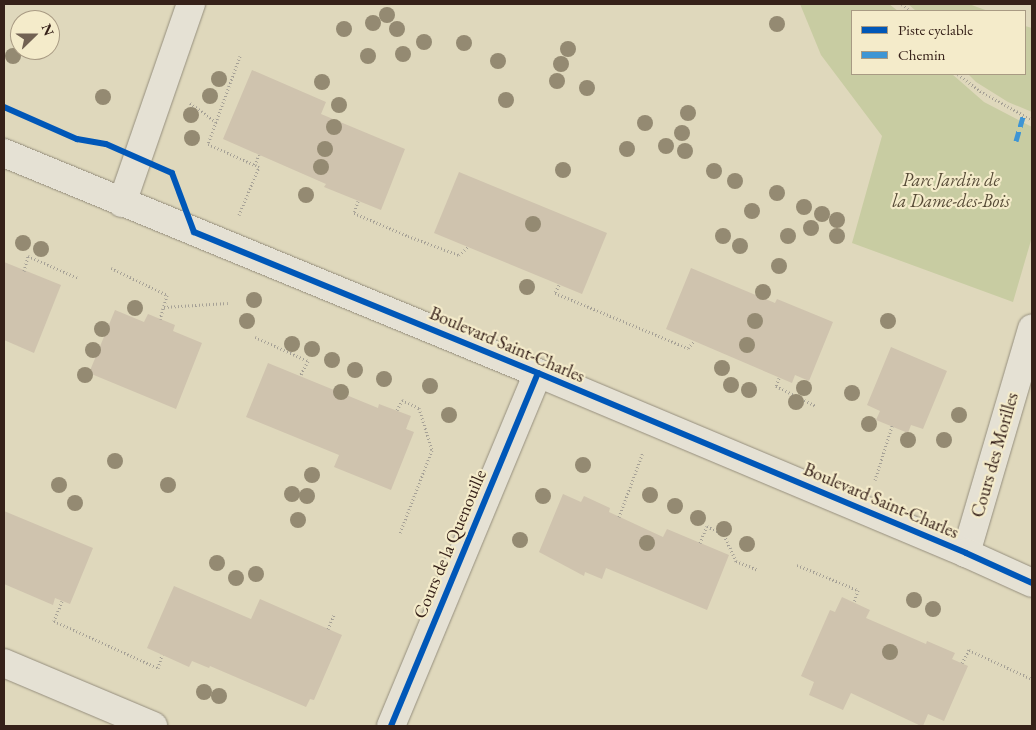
<!DOCTYPE html>
<html>
<head>
<meta charset="utf-8">
<style>
  body { margin:0 }
  #map { position:relative; width:1036px; height:730px; overflow:hidden; background:#dfd8bc; font-family:"EB Garamond",serif }
  div>[style] { position:absolute }
  .green>* { inset:0; background:#c8cca2 }
  .building>* { inset:0; background:#cfc3ae }
  .path>* { height:3px; margin-top:-1.5px; transform-origin:0; background:repeating-linear-gradient(90deg,#a6a196 0 1px,transparent 0 3.5px) }
  .roads { filter:drop-shadow(0 0 1px #958e7d) drop-shadow(0 0 1px #958e7d) }
  .street>* { height:28px; margin:-14px; padding:0 14px; transform-origin:14px; border-radius:14px; background:#e5e1d4 }
  .secondary>* { height:28px; margin:-14px; padding:0 14px; transform-origin:14px; border-radius:14px; background:#e5e1d4 }
  .quiet>* { height:5px; margin-top:-2.5px; transform-origin:0; background:repeating-linear-gradient(90deg,#3e95d4 0 10px,transparent 0 15px) }
  .cycleway>* { height:6px; margin:-3px; padding:0 3px; transform-origin:3px; border-radius:3px; background:#0057b8 }
  .trees>* { width:16px; height:16px; margin:-8px; border-radius:50%; background:#948a72 }
  span { translate:-50% -50%; white-space:nowrap; text-align:center; line-height:1.15; -webkit-text-stroke:4.5px #f4ebca; paint-order:stroke }
  .park-label { font-size:18px; color:#564a36; font-style:italic }
  .street-label { font-size:18px; color:#362119 }
  .frame { position:absolute; inset:0; border:5px solid #362119; pointer-events:none }
  .legend { position:absolute; left:851px; top:10px; width:175px; height:65px; box-sizing:border-box; background:#f4ebca; border:1px solid #a89a83; margin:0; padding:6px 9px; list-style:none; font-size:15px; color:#362119 }
  .legend li { display:flex; align-items:center; gap:10px; height:25px }
  .legend b { width:25px; border:1px solid #a89a83 }
  .north { position:absolute; left:10px; top:10px; width:50px; height:50px; box-sizing:border-box; background:#f4ebca; border:1px solid #a89a83; border-radius:50%; rotate:68deg; font-size:14px; font-weight:700; line-height:20px; text-align:center; color:#362119 }
  .north::after { content:''; display:block; margin:auto; width:18px; height:22px; background:#716152; clip-path:polygon(50% 0,100% 100%,50% 72%,0 100%) }
</style>
</head>
<body>
<div id="map">
  <div class="green">
    <i style="clip-path:polygon(800px 4px,889px 4px,898px 11px,852px 11px,852px 74px,952px 74px,984px 102px,1032px 127px,1032px 237px,1013px 302px,852px 243px,882px 136px,821px 55px)"></i>
    <i style="clip-path:polygon(908px 4px,969px 4px,988px 11px,916px 11px)"></i>
    <i style="clip-path:polygon(1025px 26px,1032px 28px,1032px 112px,1008px 102px,976px 82px,968px 74px,1025px 74px)"></i>
  </div>
  <div class="building">
    <i style="clip-path:polygon(252px 70px,326px 102px,321px 114px,405px 149px,381px 210px,324px 187px,326px 184px,223px 139px)"></i>
    <i style="clip-path:polygon(459px 172px,607px 233px,582px 294px,434px 233px)"></i>
    <i style="clip-path:polygon(4px 262px,61px 285px,34px 353px,4px 340px)"></i>
    <i style="clip-path:polygon(691px 268px,775px 303px,777px 299px,833px 322px,809px 381px,795px 375px,792px 383px,666px 329px)"></i>
    <i style="clip-path:polygon(115px 310px,144px 322px,148px 314px,175px 325px,173px 331px,202px 343px,176px 409px,89px 373px)"></i>
    <i style="clip-path:polygon(891px 347px,947px 371px,923px 429px,911px 425px,908px 433px,876px 420px,880px 411px,867px 405px)"></i>
    <i style="clip-path:polygon(268px 363px,378px 408px,379px 404px,411px 416px,406px 429px,414px 432px,391px 490px,334px 467px,339px 455px,246px 417px)"></i>
    <i style="clip-path:polygon(563px 494px,581px 502px,584px 496px,610px 508px,609px 512px,663px 537px,667px 529px,729px 555px,707px 610px,606px 568px,602px 579px,585px 572px,584px 576px,539px 552px)"></i>
    <i style="clip-path:polygon(4px 511px,93px 548px,70px 604px,55px 598px,53px 605px,4px 584px)"></i>
    <i style="clip-path:polygon(174px 586px,251px 619px,260px 599px,342px 635px,314px 700px,310px 699px,306px 707px,210px 666px,209px 668px,192px 661px,189px 667px,147px 648px)"></i>
    <i style="clip-path:polygon(842px 597px,870px 610px,866px 618px,926px 644px,927px 641px,955px 653px,952px 659px,968px 666px,944px 721px,928px 714px,923px 726px,921px 726px,851px 693px,843px 710px,809px 695px,814px 682px,801px 676px,830px 610px,835px 612px)"></i>
  </div>
  <div class="path">
    <i style="left:902px;top:4px;width:11px;rotate:41deg"></i>
    <i style="left:240px;top:56px;width:94px;rotate:110deg"></i>
    <i style="left:208px;top:144px;width:51px;rotate:24.1deg"></i>
    <i style="left:958px;top:74px;width:28px;rotate:38deg"></i>
    <i style="left:980px;top:91px;width:60px;rotate:29.1deg"></i>
    <i style="left:190px;top:103px;width:32px;rotate:36deg"></i>
    <i style="left:358px;top:201px;width:13px;rotate:108deg"></i>
    <i style="left:354px;top:213px;width:59px;rotate:23.1deg"></i>
    <i style="left:408px;top:236px;width:54px;rotate:20.4deg"></i>
    <i style="left:459px;top:255px;width:12px;rotate:-42deg"></i>
    <i style="left:239px;top:215px;width:52px;rotate:-67.4deg"></i>
    <i style="left:259px;top:167px;width:4px;rotate:-153deg"></i>
    <i style="left:255px;top:165px;width:11px;rotate:-68deg"></i>
    <i style="left:111px;top:268px;width:62px;rotate:25.7deg"></i>
    <i style="left:167px;top:295px;width:25px;rotate:106deg"></i>
    <i style="left:24px;top:271px;width:16px;rotate:-75deg"></i>
    <i style="left:28px;top:256px;width:55px;rotate:23.7deg"></i>
    <i style="left:559px;top:285px;width:9px;rotate:117deg"></i>
    <i style="left:555px;top:293px;width:144px;rotate:22.5deg"></i>
    <i style="left:688px;top:348px;width:9px;rotate:-49deg"></i>
    <i style="left:164px;top:307px;width:64px;rotate:-3.6deg"></i>
    <i style="left:255px;top:337px;width:58px;rotate:24.4deg"></i>
    <i style="left:308px;top:361px;width:17px;rotate:118deg"></i>
    <i style="left:779px;top:378px;width:9px;rotate:111deg"></i>
    <i style="left:776px;top:386px;width:45px;rotate:26.6deg"></i>
    <i style="left:397px;top:410px;width:11px;rotate:-63deg"></i>
    <i style="left:402px;top:400px;width:19px;rotate:25deg"></i>
    <i style="left:419px;top:408px;width:44px;rotate:72.8deg"></i>
    <i style="left:432px;top:450px;width:89px;rotate:111.1deg"></i>
    <i style="left:875px;top:480px;width:57px;rotate:-72.5deg"></i>
    <i style="left:619px;top:517px;width:69px;rotate:-69.7deg"></i>
    <i style="left:700px;top:543px;width:18px;rotate:-68deg"></i>
    <i style="left:707px;top:526px;width:19px;rotate:28deg"></i>
    <i style="left:724px;top:535px;width:29px;rotate:65deg"></i>
    <i style="left:736px;top:561px;width:24px;rotate:22deg"></i>
    <i style="left:797px;top:565px;width:66px;rotate:22.3deg"></i>
    <i style="left:858px;top:590px;width:13px;rotate:108deg"></i>
    <i style="left:62px;top:601px;width:22px;rotate:112deg"></i>
    <i style="left:54px;top:621px;width:114px;rotate:24.3deg"></i>
    <i style="left:158px;top:668px;width:14px;rotate:-73deg"></i>
    <i style="left:328px;top:629px;width:15px;rotate:-67deg"></i>
    <i style="left:962px;top:663px;width:15px;rotate:-62deg"></i>
    <i style="left:969px;top:650px;width:69px;rotate:24.7deg"></i>
  </div>
  <div class="roads">
    <div class="street">
      <i style="left:122px;top:203px;width:211px;rotate:-70.9deg"></i>
      <i style="left:966px;top:553px;width:234px;rotate:-73.6deg"></i>
      <i style="left:4px;top:663px;width:162px;rotate:22.9deg"></i>
      <i style="left:391px;top:726px;width:382px;rotate:-67.4deg"></i>
    </div>
    <div class="secondary">
      <i style="left:4px;top:153px;width:578px;rotate:22.39deg"></i>
      <i style="left:538px;top:373px;width:464px;rotate:22.8deg"></i>
      <i style="left:966px;top:553px;width:72px;rotate:24.4deg"></i>
    </div>
  </div>
  <div class="quiet">
    <i style="left:1016px;top:141px;width:26px;rotate:-74deg"></i>
  </div>
  <div class="cycleway">
    <i style="left:4px;top:107px;width:80px;rotate:23.7deg"></i>
    <i style="left:77px;top:139px;width:29px;rotate:10deg"></i>
    <i style="left:106px;top:144px;width:72px;rotate:23.7deg"></i>
    <i style="left:172px;top:173px;width:63px;rotate:69.6deg"></i>
    <i style="left:194px;top:232px;width:372px;rotate:22.3deg"></i>
    <i style="left:538px;top:373px;width:464px;rotate:22.8deg"></i>
    <i style="left:966px;top:553px;width:72px;rotate:24.4deg"></i>
    <i style="left:391px;top:726px;width:382px;rotate:-67.4deg"></i>
  </div>
  <div class="trees">
    <i style="left:387px;top:15px"></i>
    <i style="left:373px;top:23px"></i>
    <i style="left:777px;top:24px"></i>
    <i style="left:344px;top:29px"></i>
    <i style="left:397px;top:29px"></i>
    <i style="left:424px;top:42px"></i>
    <i style="left:464px;top:43px"></i>
    <i style="left:568px;top:49px"></i>
    <i style="left:403px;top:54px"></i>
    <i style="left:13px;top:56px"></i>
    <i style="left:368px;top:56px"></i>
    <i style="left:498px;top:61px"></i>
    <i style="left:561px;top:64px"></i>
    <i style="left:219px;top:79px"></i>
    <i style="left:557px;top:81px"></i>
    <i style="left:322px;top:82px"></i>
    <i style="left:587px;top:88px"></i>
    <i style="left:210px;top:96px"></i>
    <i style="left:103px;top:97px"></i>
    <i style="left:506px;top:100px"></i>
    <i style="left:339px;top:105px"></i>
    <i style="left:688px;top:113px"></i>
    <i style="left:191px;top:115px"></i>
    <i style="left:645px;top:123px"></i>
    <i style="left:334px;top:127px"></i>
    <i style="left:682px;top:133px"></i>
    <i style="left:192px;top:138px"></i>
    <i style="left:666px;top:146px"></i>
    <i style="left:325px;top:149px"></i>
    <i style="left:627px;top:149px"></i>
    <i style="left:685px;top:151px"></i>
    <i style="left:321px;top:167px"></i>
    <i style="left:563px;top:170px"></i>
    <i style="left:714px;top:171px"></i>
    <i style="left:735px;top:181px"></i>
    <i style="left:777px;top:193px"></i>
    <i style="left:306px;top:195px"></i>
    <i style="left:804px;top:207px"></i>
    <i style="left:752px;top:211px"></i>
    <i style="left:822px;top:214px"></i>
    <i style="left:837px;top:220px"></i>
    <i style="left:533px;top:224px"></i>
    <i style="left:811px;top:228px"></i>
    <i style="left:723px;top:236px"></i>
    <i style="left:788px;top:236px"></i>
    <i style="left:837px;top:236px"></i>
    <i style="left:23px;top:243px"></i>
    <i style="left:740px;top:246px"></i>
    <i style="left:41px;top:249px"></i>
    <i style="left:779px;top:266px"></i>
    <i style="left:527px;top:287px"></i>
    <i style="left:763px;top:292px"></i>
    <i style="left:254px;top:300px"></i>
    <i style="left:135px;top:308px"></i>
    <i style="left:247px;top:321px"></i>
    <i style="left:755px;top:321px"></i>
    <i style="left:888px;top:321px"></i>
    <i style="left:102px;top:329px"></i>
    <i style="left:292px;top:344px"></i>
    <i style="left:747px;top:345px"></i>
    <i style="left:312px;top:349px"></i>
    <i style="left:93px;top:350px"></i>
    <i style="left:332px;top:360px"></i>
    <i style="left:722px;top:368px"></i>
    <i style="left:355px;top:370px"></i>
    <i style="left:85px;top:375px"></i>
    <i style="left:384px;top:379px"></i>
    <i style="left:731px;top:385px"></i>
    <i style="left:430px;top:386px"></i>
    <i style="left:804px;top:388px"></i>
    <i style="left:749px;top:390px"></i>
    <i style="left:341px;top:392px"></i>
    <i style="left:852px;top:393px"></i>
    <i style="left:796px;top:402px"></i>
    <i style="left:449px;top:415px"></i>
    <i style="left:959px;top:415px"></i>
    <i style="left:869px;top:424px"></i>
    <i style="left:908px;top:440px"></i>
    <i style="left:944px;top:440px"></i>
    <i style="left:115px;top:461px"></i>
    <i style="left:583px;top:465px"></i>
    <i style="left:312px;top:475px"></i>
    <i style="left:59px;top:485px"></i>
    <i style="left:168px;top:485px"></i>
    <i style="left:292px;top:494px"></i>
    <i style="left:650px;top:495px"></i>
    <i style="left:307px;top:496px"></i>
    <i style="left:543px;top:496px"></i>
    <i style="left:75px;top:503px"></i>
    <i style="left:675px;top:506px"></i>
    <i style="left:698px;top:518px"></i>
    <i style="left:298px;top:520px"></i>
    <i style="left:724px;top:529px"></i>
    <i style="left:520px;top:540px"></i>
    <i style="left:647px;top:543px"></i>
    <i style="left:747px;top:544px"></i>
    <i style="left:217px;top:563px"></i>
    <i style="left:256px;top:574px"></i>
    <i style="left:236px;top:578px"></i>
    <i style="left:914px;top:600px"></i>
    <i style="left:933px;top:609px"></i>
    <i style="left:890px;top:652px"></i>
    <i style="left:204px;top:692px"></i>
    <i style="left:219px;top:696px"></i>
  </div>
  <div class="park-label">
    <span style="left:951px;top:191px">Parc Jardin de<br>la Dame-des-Bois</span>
  </div>
  <div class="street-label">
    <span style="left:507px;top:345px;rotate:23deg">Boulevard Saint-Charles</span>
    <span style="left:995px;top:455px;rotate:-74deg">Cours des Morilles</span>
    <span style="left:881px;top:501px;rotate:23deg">Boulevard Saint-Charles</span>
    <span style="left:450px;top:544px;rotate:-67deg">Cours de la Quenouille</span>
  </div>
  <div class="frame"></div>
  <ul class="legend">
  <li><b style="height:6px;background:#0057b8"></b>Piste cyclable</li>
  <li><b style="height:6px;background:#3e95d4"></b>Chemin</li>
  </ul>
  <div class="north">N</div>
</div>
</body>
</html>
